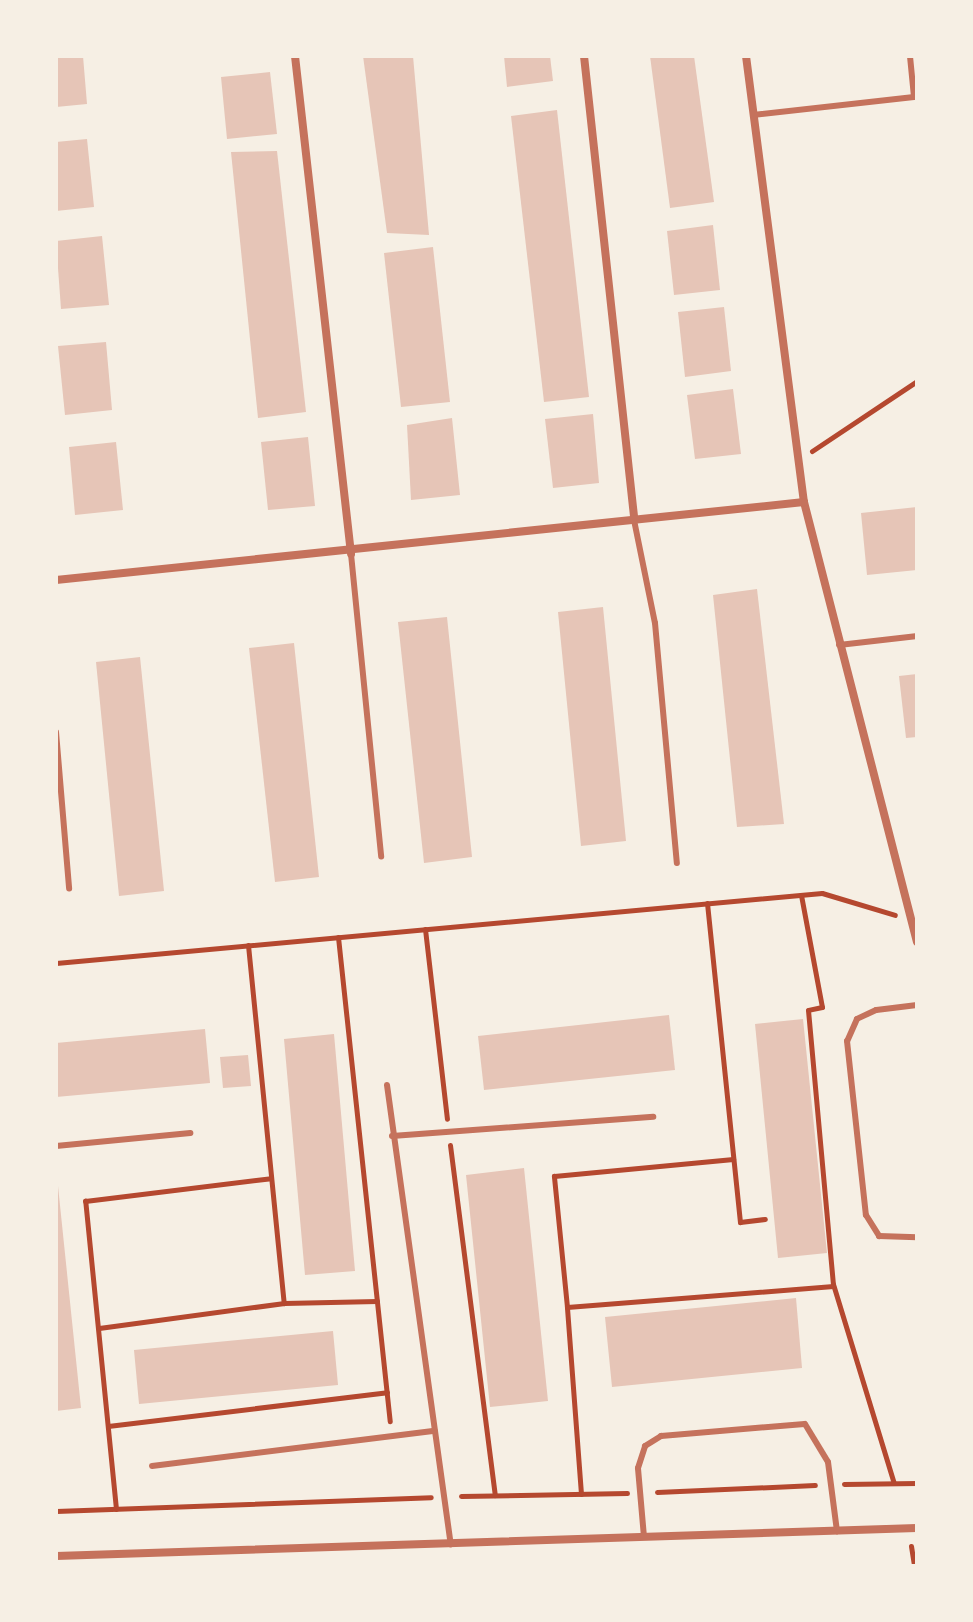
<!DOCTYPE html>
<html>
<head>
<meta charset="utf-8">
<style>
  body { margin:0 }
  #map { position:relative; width:973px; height:1622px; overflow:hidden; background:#f6efe4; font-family:"Alegreya Sans",sans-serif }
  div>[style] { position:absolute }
  .building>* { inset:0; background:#e6c5b7 }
  .path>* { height:5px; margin:-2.5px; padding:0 2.5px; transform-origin:2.5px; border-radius:2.5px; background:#b5482f }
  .service>* { height:6px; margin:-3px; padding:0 3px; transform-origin:3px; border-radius:3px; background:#c5725c }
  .minor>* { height:8px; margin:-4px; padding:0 4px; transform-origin:4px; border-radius:4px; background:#c5725c }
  span { translate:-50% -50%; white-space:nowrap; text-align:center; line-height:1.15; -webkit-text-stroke:7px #f6efe4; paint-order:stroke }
  .frame { position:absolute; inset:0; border:58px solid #f6efe4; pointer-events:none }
</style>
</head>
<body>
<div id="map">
  <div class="building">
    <i style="clip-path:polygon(56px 56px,83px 56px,87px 104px,56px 107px)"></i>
    <i style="clip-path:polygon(363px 56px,413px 56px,429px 235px,387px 233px)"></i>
    <i style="clip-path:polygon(504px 56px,550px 56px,553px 81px,507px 87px)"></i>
    <i style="clip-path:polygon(650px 56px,694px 56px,714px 202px,670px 208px)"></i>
    <i style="clip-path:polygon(270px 72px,277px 134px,227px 139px,221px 77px)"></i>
    <i style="clip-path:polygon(557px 110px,589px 397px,544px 402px,511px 116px)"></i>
    <i style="clip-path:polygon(87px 139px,94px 207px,56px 211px,56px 142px)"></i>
    <i style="clip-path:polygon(277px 151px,306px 412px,258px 418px,231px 152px)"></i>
    <i style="clip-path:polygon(713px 225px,720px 290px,674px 295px,667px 231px)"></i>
    <i style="clip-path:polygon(102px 236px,109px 305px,61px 309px,56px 241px)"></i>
    <i style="clip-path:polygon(433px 247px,450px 402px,401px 407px,384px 253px)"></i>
    <i style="clip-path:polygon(724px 307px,731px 371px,685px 377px,678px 312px)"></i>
    <i style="clip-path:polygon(106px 342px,112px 410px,65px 415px,58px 346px)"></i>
    <i style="clip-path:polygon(733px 389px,741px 454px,695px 459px,687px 395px)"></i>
    <i style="clip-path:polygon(593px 414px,599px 483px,553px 488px,545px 419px)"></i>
    <i style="clip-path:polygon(452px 418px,460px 495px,411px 500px,407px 425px)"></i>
    <i style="clip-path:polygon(308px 437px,315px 506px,268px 510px,261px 442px)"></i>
    <i style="clip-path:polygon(116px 442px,123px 510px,75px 515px,69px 447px)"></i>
    <i style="clip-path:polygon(917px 507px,917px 570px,867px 575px,861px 513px)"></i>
    <i style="clip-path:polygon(757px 589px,784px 824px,737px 827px,713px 595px)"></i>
    <i style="clip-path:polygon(603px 607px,626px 841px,581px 846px,558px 612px)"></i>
    <i style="clip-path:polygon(447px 617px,472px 857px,424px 863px,398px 622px)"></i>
    <i style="clip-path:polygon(294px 643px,319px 877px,275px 882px,249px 648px)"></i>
    <i style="clip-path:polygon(140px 657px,164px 891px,119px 896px,96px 662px)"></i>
    <i style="clip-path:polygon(917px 674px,917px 737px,906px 738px,899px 676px)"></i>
    <i style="clip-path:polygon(669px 1015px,675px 1070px,484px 1090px,478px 1036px)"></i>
    <i style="clip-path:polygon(803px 1019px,827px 1253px,778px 1258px,755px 1024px)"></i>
    <i style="clip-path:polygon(205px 1029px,210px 1083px,56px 1097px,56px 1043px)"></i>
    <i style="clip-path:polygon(334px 1034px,355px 1271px,305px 1275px,284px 1039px)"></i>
    <i style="clip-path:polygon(248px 1055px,251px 1086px,223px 1088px,220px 1057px)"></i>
    <i style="clip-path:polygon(524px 1168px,548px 1401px,490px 1407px,466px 1175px)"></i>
    <i style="clip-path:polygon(58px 1186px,81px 1408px,56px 1411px,56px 1187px)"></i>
    <i style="clip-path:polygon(796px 1298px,802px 1368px,612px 1387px,605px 1317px)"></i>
    <i style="clip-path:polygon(333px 1331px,338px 1385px,139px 1404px,134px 1350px)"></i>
  </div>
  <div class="path">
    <i style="left:812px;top:451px;width:126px;rotate:-33.7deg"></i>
    <i style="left:801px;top:895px;width:114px;rotate:79.4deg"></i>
    <i style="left:822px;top:1007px;width:14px;rotate:168deg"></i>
    <i style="left:808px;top:1010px;width:275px;rotate:84.8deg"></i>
    <i style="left:833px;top:1284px;width:208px;rotate:73deg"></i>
    <i style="left:707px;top:903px;width:321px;rotate:84.1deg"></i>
    <i style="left:740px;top:1222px;width:25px;rotate:-7deg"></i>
    <i style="left:425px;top:929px;width:191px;rotate:83.4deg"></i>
    <i style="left:338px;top:937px;width:487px;rotate:83.9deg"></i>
    <i style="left:248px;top:945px;width:360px;rotate:84.3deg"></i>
    <i style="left:284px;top:1303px;width:93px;rotate:-1.2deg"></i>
    <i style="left:56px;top:963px;width:769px;rotate:-5.22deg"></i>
    <i style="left:822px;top:893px;width:76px;rotate:16.8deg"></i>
    <i style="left:450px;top:1145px;width:353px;rotate:82.7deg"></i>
    <i style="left:567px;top:1307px;width:132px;rotate:-95.7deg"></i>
    <i style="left:554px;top:1176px;width:180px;rotate:-5.4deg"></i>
    <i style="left:99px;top:1328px;width:187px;rotate:-7.7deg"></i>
    <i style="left:108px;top:1426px;width:281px;rotate:-6.9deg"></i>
    <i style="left:844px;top:1484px;width:73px;rotate:-0.8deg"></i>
    <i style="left:657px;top:1492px;width:158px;rotate:-2.5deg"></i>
    <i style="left:581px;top:1494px;width:188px;rotate:-94.3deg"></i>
    <i style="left:567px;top:1307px;width:267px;rotate:-4.5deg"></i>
    <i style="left:461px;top:1496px;width:166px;rotate:-1deg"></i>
    <i style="left:116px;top:1509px;width:310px;rotate:-95.7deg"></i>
    <i style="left:85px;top:1201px;width:187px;rotate:-7deg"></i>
    <i style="left:56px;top:1511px;width:375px;rotate:-2.1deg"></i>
    <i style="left:911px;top:1546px;width:20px;rotate:81deg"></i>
  </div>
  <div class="service">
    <i style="left:753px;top:115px;width:162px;rotate:-6.4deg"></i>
    <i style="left:914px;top:97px;width:41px;rotate:-95.6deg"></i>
    <i style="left:634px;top:520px;width:105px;rotate:78.5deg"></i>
    <i style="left:655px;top:623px;width:241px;rotate:84.8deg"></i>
    <i style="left:351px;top:554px;width:304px;rotate:84.3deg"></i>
    <i style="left:839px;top:645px;width:79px;rotate:-6.6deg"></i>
    <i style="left:56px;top:732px;width:157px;rotate:85.2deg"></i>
    <i style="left:917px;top:1005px;width:41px;rotate:173deg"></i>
    <i style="left:876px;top:1010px;width:21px;rotate:155deg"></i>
    <i style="left:857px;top:1019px;width:24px;rotate:114deg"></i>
    <i style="left:847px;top:1041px;width:175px;rotate:83.8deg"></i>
    <i style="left:866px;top:1215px;width:25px;rotate:58deg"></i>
    <i style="left:879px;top:1236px;width:38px;rotate:2deg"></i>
    <i style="left:387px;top:1085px;width:464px;rotate:82.1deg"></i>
    <i style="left:392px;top:1136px;width:262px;rotate:-4.2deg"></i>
    <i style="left:56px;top:1146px;width:135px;rotate:-5.5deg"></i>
    <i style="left:152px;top:1466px;width:285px;rotate:-7.1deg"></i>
    <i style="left:644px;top:1537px;width:69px;rotate:-95deg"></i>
    <i style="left:638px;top:1468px;width:23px;rotate:-72deg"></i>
    <i style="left:645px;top:1446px;width:19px;rotate:-32deg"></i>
    <i style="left:661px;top:1436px;width:144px;rotate:-4.8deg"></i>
    <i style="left:805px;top:1424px;width:44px;rotate:58.8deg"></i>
    <i style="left:828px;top:1462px;width:70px;rotate:82.6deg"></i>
  </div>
  <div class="minor">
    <i style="left:295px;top:56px;width:501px;rotate:83.58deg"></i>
    <i style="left:584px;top:56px;width:467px;rotate:83.8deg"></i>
    <i style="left:746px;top:56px;width:450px;rotate:82.6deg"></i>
    <i style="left:804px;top:502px;width:454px;rotate:75.6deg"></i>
    <i style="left:56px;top:580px;width:752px;rotate:-5.95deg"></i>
    <i style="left:56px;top:1556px;width:861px;rotate:-1.86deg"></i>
  </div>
  <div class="frame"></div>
</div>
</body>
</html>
